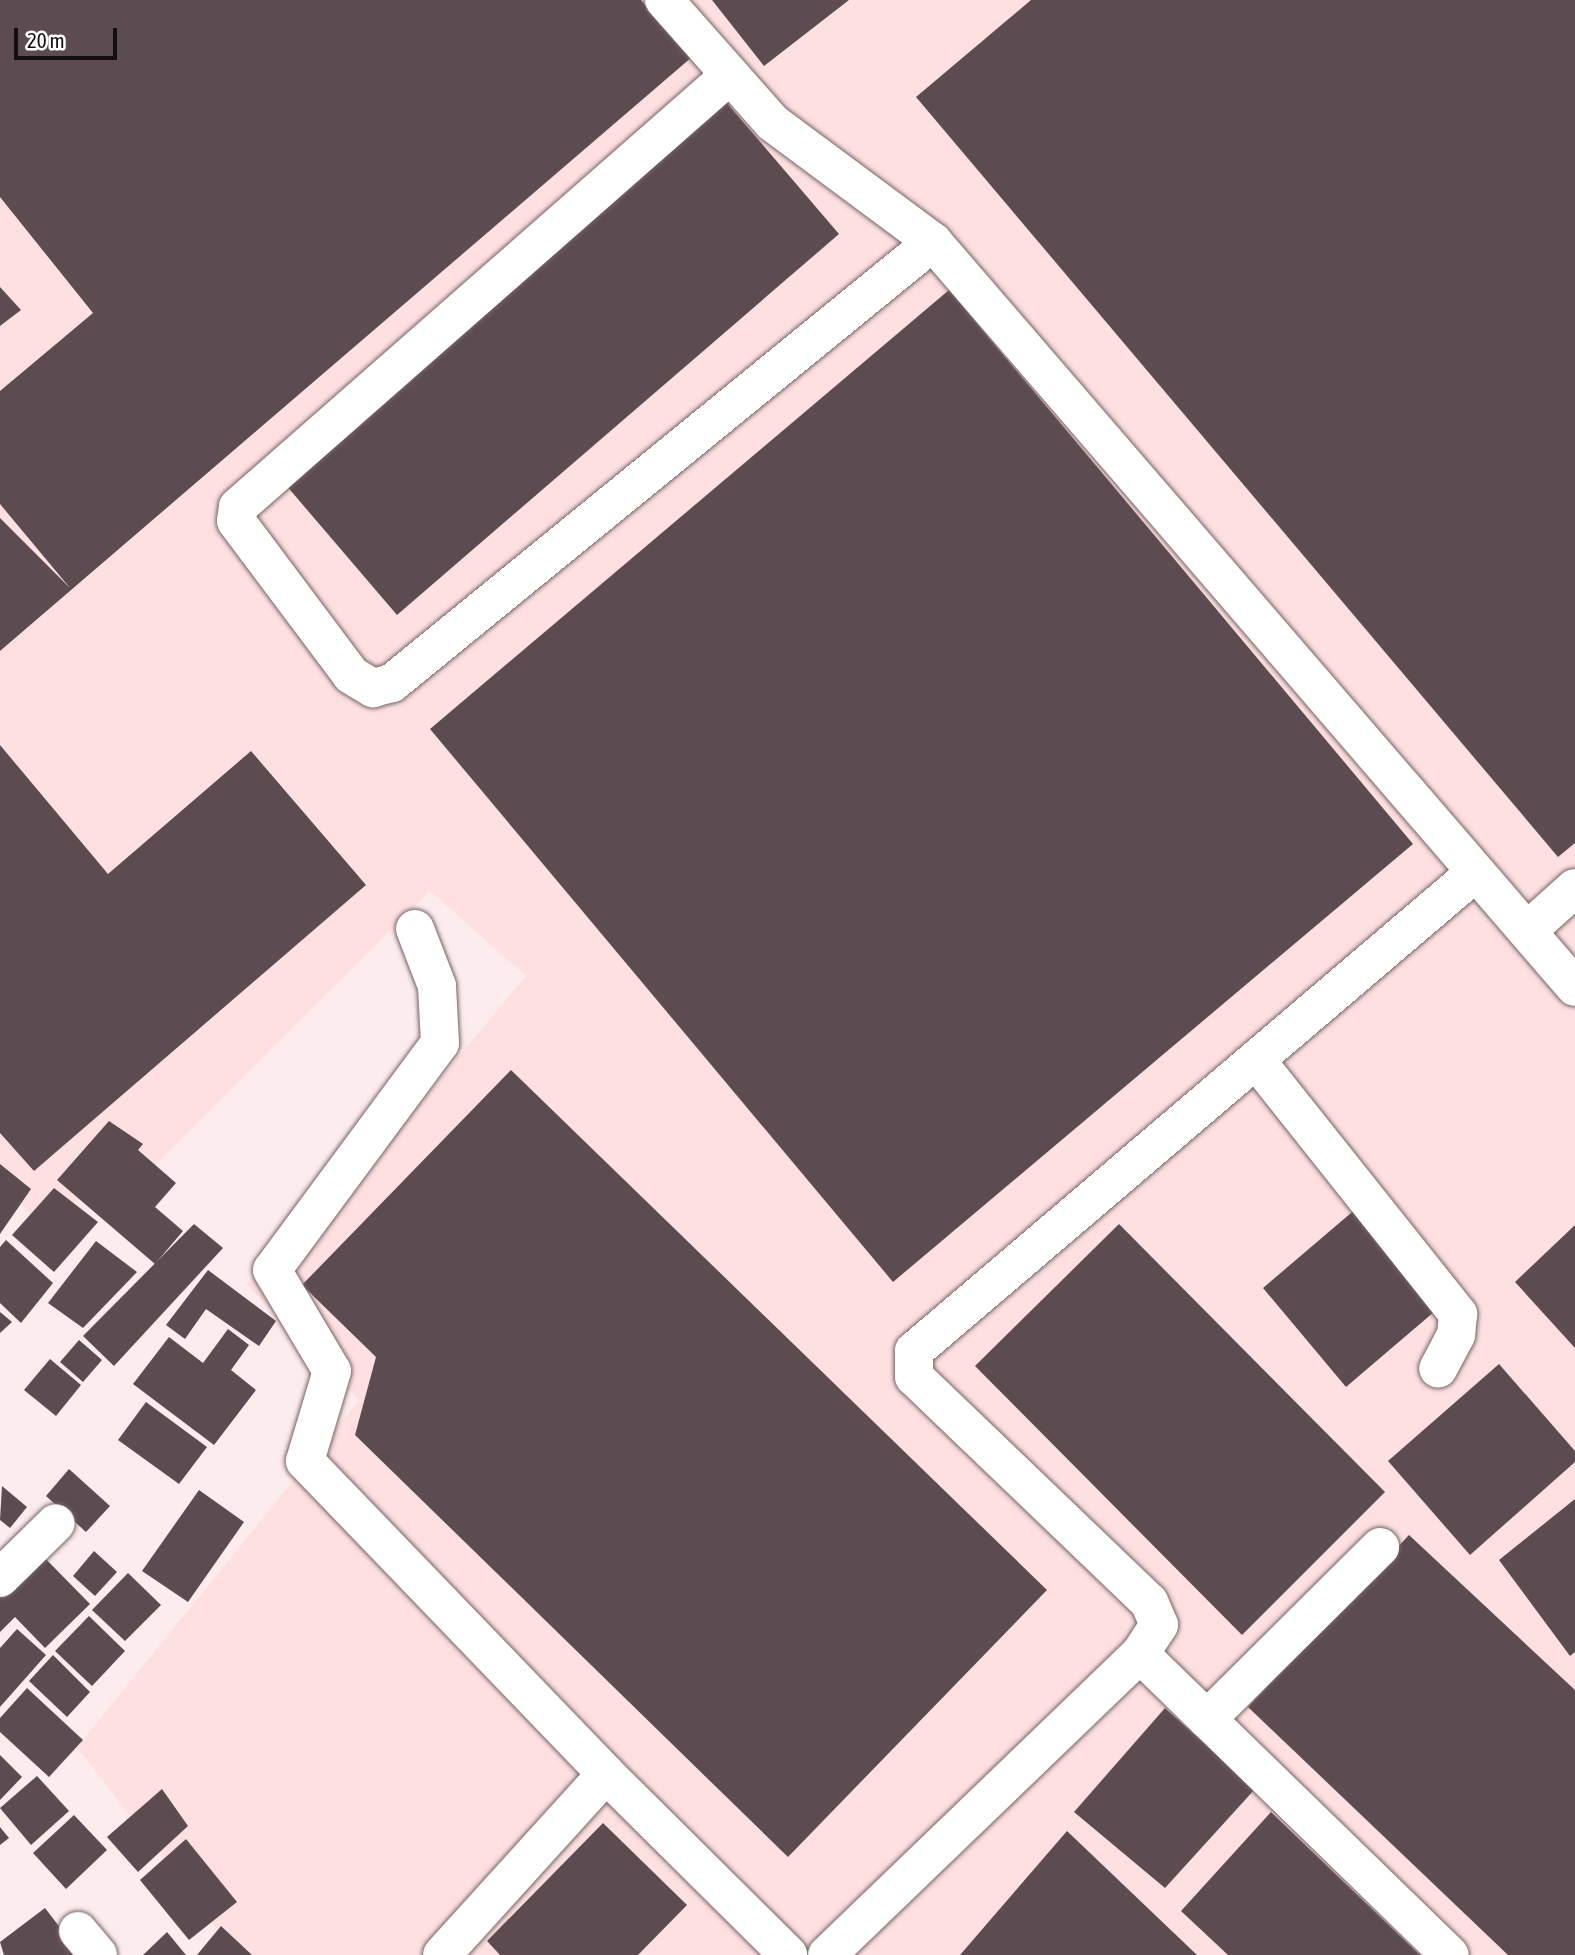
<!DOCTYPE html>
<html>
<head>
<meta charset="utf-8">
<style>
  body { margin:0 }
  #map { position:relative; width:1575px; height:1955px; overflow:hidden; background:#fdeced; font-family:"Asap Condensed",sans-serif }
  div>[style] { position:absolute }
  .built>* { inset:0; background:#fee0e1 }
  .building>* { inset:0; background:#5c4c51 }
  .roads { filter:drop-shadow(0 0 2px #766364) drop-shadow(0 0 2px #766364) }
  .minor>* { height:38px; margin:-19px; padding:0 19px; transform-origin:19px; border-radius:19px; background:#fff }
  span { translate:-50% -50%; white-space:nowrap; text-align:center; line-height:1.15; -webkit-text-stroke:7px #fefefe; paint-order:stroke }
  .scale { position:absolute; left:14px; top:28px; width:103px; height:32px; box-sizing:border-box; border:4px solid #150e0e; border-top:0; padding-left:9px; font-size:21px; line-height:24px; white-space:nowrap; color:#150e0e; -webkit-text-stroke:5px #fefefe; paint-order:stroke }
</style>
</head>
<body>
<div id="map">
  <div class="built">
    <i style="clip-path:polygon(0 0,1575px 0,1575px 1955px,237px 1955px,77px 1747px,359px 1400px,246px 1284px,363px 1171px,526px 976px,430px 891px,152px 1168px,118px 1170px,42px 1227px,0 1182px)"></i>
  </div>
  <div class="building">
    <i style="clip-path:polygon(0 0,641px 0,692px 57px,0 651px,0 518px,70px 588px,0 504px,0 391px,93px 313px,0 197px)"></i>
    <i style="clip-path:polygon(712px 0,849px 0,764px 66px)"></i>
    <i style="clip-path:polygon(1031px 0,1575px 0,1575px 843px,1558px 857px,916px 97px)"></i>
    <i style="clip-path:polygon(727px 103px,839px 234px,397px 615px,285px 484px)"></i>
    <i style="clip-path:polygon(0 287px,21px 310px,0 326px)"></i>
    <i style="clip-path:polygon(949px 290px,1413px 844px,893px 1282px,430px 729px)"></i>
    <i style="clip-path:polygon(0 745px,108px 874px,251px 751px,366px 885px,34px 1171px,0 1133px)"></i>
    <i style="clip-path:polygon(511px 1070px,1047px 1590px,788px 1857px,355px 1435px,376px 1357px,302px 1285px)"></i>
    <i style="clip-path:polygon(109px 1121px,143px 1144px,138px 1150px,176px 1183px,155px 1207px,183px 1231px,155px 1264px,57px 1180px)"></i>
    <i style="clip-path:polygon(0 1164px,31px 1189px,0 1234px)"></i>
    <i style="clip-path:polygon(54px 1188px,98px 1222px,54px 1272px,12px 1235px)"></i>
    <i style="clip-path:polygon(1358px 1207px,1441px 1306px,1346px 1387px,1263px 1288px)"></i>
    <i style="clip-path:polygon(194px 1224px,223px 1248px,114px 1366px,83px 1336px)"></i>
    <i style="clip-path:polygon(1119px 1224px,1385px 1492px,1242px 1635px,975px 1366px)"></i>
    <i style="clip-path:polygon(1575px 1225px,1575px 1348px,1515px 1282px)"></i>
    <i style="clip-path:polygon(6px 1240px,53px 1283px,21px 1323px,0 1303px,0 1247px)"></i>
    <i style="clip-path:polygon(96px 1241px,137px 1272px,83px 1328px,48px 1303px)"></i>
    <i style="clip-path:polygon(208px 1270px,276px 1321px,259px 1346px,206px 1309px,185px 1339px,166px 1325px)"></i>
    <i style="clip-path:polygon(0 1312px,12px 1322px,0 1333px)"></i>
    <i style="clip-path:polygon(228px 1329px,249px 1345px,231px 1370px,256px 1390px,214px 1445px,133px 1384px,169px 1337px,203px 1363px)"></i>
    <i style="clip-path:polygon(79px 1340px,102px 1360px,83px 1382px,60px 1362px)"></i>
    <i style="clip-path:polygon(50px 1359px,81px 1385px,56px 1416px,24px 1390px)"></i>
    <i style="clip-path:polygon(1499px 1364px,1575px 1451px,1575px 1462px,1470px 1555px,1388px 1461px)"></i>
    <i style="clip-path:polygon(146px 1402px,207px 1447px,179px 1484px,118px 1440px)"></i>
    <i style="clip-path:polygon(69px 1469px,110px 1506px,86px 1532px,46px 1496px)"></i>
    <i style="clip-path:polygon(2px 1486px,27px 1507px,10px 1528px,0 1520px)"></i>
    <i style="clip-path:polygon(199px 1490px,244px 1522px,188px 1602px,142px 1571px)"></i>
    <i style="clip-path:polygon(1575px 1499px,1575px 1652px,1570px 1656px,1499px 1560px)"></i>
    <i style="clip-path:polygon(1409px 1535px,1575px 1690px,1575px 1955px,1508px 1955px,1248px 1707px)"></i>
    <i style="clip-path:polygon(36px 1549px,90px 1604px,45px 1648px,15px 1617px,0 1632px,0 1584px)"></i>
    <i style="clip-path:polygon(94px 1551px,117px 1572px,95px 1596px,73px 1576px)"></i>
    <i style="clip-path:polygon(128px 1573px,161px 1605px,125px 1641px,92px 1610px)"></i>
    <i style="clip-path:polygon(89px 1616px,125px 1651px,92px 1686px,55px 1651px)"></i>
    <i style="clip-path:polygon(17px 1629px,46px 1655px,0 1707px,0 1648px)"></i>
    <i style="clip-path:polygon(53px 1655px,90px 1692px,67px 1717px,29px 1681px)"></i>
    <i style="clip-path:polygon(27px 1688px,83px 1740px,49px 1777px,0 1732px,0 1718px)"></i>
    <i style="clip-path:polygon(1165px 1708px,1255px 1789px,1165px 1888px,1074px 1812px)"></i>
    <i style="clip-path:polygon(0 1755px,22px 1777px,0 1800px)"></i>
    <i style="clip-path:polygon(37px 1776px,69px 1811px,31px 1845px,0 1808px)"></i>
    <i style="clip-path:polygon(162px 1789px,188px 1826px,138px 1872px,107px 1837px)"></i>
    <i style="clip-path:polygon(1271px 1812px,1420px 1955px,1228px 1955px,1181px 1911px)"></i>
    <i style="clip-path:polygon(74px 1815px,107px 1850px,66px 1889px,33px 1853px)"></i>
    <i style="clip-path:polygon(603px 1823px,687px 1905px,638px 1955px,500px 1955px,487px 1941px)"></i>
    <i style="clip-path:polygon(0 1827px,9px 1838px,0 1845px)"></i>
    <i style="clip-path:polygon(1067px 1831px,1197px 1955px,960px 1955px)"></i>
    <i style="clip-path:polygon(186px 1839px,237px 1902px,189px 1940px,140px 1880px)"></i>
    <i style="clip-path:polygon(45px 1908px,81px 1955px,4px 1955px,0 1942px)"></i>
    <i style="clip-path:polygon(221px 1926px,252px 1955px,197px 1955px)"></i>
    <i style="clip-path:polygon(167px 1932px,186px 1955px,143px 1955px)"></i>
  </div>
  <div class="roads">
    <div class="minor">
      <i style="left:664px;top:0;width:164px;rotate:48.5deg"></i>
      <i style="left:773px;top:123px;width:199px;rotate:36.6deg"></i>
      <i style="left:933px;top:242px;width:983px;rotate:49.25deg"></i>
      <i style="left:730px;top:75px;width:655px;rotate:138.72deg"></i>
      <i style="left:238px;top:507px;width:14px;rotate:98deg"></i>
      <i style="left:236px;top:521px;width:192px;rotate:53.2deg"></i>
      <i style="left:351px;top:675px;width:26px;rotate:31deg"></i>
      <i style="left:373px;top:688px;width:20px;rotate:-15deg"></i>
      <i style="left:392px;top:683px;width:698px;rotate:-39.19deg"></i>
      <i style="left:415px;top:929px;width:61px;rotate:68.9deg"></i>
      <i style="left:437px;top:986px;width:57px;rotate:87deg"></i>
      <i style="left:440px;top:1043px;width:282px;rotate:126.5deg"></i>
      <i style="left:272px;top:1270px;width:117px;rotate:59.3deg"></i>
      <i style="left:332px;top:1371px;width:94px;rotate:106.7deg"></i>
      <i style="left:305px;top:1461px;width:434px;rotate:46.1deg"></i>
      <i style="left:606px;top:1774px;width:244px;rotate:132.2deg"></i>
      <i style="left:1527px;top:931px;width:64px;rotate:-41.9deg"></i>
      <i style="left:1256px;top:1060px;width:325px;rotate:51.5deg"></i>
      <i style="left:1458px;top:1314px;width:21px;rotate:95deg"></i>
      <i style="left:1456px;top:1335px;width:38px;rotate:118deg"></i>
      <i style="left:0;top:1578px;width:78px;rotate:-44.5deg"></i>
      <i style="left:1140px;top:1654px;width:432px;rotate:44.2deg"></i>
      <i style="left:1207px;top:1719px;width:244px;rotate:-44.8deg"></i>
      <i style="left:606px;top:1774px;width:257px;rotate:44.8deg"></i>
      <i style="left:78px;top:1931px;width:31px;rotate:50deg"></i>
      <i style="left:827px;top:1955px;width:434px;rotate:-43.9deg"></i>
      <i style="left:1140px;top:1654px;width:35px;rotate:-57deg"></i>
      <i style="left:1159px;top:1625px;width:25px;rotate:-113deg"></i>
      <i style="left:1149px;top:1602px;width:325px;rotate:-136.2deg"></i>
      <i style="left:914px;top:1377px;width:26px;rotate:-90deg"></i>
      <i style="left:914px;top:1351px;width:738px;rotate:-40.44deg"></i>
    </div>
  </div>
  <div class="scale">20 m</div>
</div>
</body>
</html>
